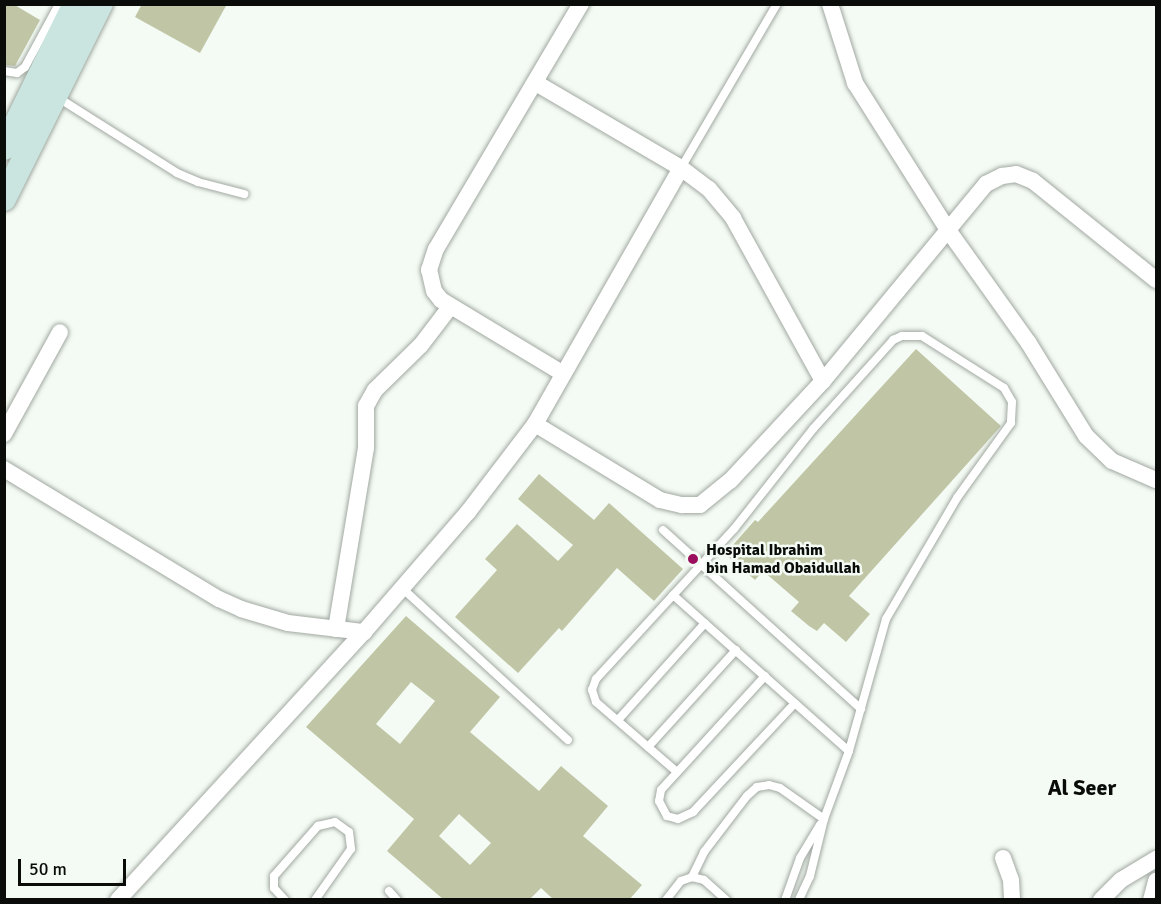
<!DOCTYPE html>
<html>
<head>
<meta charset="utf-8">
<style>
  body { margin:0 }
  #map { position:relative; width:1161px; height:904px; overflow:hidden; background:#f4fbf4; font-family:Signika,sans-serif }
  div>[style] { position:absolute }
  .building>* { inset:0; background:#c0c6a5 }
  .roads { filter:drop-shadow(0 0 2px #a1a8a1) drop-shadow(0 0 2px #a1a8a1) }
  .lane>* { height:8px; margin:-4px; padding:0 4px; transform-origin:4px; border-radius:4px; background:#fff }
  .street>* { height:16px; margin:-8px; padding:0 8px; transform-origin:8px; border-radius:8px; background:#fff }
  .secondary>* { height:24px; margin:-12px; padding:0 12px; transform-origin:12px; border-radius:12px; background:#cae5df }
  .dots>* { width:16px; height:16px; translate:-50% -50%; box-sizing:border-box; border:3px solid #f4fbf4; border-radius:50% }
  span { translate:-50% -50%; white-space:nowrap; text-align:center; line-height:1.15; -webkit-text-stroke:5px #f4fbf4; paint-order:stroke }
  .poi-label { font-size:16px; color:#0a0c0a; font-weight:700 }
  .left { translate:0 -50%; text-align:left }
  .district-label { font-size:22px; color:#0a0c0a; font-weight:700 }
  .frame { position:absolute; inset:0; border:6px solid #0a0c0a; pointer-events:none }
  .scale { position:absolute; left:18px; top:859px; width:108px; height:27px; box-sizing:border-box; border:3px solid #0a0c0a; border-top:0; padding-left:8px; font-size:18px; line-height:21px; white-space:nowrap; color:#0a0c0a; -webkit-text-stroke:4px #f4fbf4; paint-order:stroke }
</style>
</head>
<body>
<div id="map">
  <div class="building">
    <i style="clip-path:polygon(4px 4px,13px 4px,40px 20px,15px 66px,4px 65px)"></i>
    <i style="clip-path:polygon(142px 4px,227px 4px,200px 53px,135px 17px)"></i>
    <i style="clip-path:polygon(916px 349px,1001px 426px,849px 596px,870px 614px,846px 642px,824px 623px,817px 631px,809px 626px,791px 611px,799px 602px,763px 571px,755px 580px,725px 554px,755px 520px,758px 522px)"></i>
    <i style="clip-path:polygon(539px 474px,594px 520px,609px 503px,683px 569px,654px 601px,617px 568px,562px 631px,559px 628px,518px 673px,455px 617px,497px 570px,485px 559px,517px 524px,558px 561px,573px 545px,518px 499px)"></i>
    <i style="clip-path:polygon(evenodd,406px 616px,500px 697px,470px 732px,539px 791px,561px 766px,608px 806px,583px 836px,642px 885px,629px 900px,554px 900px,541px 888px,529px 900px,444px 900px,387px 851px,414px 819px,306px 727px,406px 616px,411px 682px,435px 701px,400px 744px,376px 724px,411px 682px,406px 616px,459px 814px,491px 843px,470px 865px,439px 836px,459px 814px)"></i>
  </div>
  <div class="roads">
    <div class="lane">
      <i style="left:4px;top:71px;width:13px;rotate:9deg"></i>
      <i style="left:17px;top:73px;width:10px;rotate:-37deg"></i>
      <i style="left:25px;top:67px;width:72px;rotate:-61.6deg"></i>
      <i style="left:57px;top:97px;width:142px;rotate:32.3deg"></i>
      <i style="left:177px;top:173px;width:23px;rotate:23deg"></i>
      <i style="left:198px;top:182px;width:48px;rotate:14.6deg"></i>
      <i style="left:681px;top:168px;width:190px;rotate:-59.7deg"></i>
      <i style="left:663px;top:530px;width:267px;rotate:42.1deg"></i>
      <i style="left:402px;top:588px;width:225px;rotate:42.5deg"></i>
      <i style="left:673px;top:595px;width:235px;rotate:41.6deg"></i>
      <i style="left:765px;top:676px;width:154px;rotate:132.4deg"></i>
      <i style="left:661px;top:790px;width:11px;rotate:100deg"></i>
      <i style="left:659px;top:801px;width:17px;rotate:62deg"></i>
      <i style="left:667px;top:816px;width:11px;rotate:15deg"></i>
      <i style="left:678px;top:819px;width:17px;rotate:-25deg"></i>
      <i style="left:693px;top:812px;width:149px;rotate:-46.9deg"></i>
      <i style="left:618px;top:720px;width:130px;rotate:-48.1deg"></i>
      <i style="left:648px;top:747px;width:131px;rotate:-47.8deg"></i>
      <i style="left:677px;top:772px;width:107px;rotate:-139.2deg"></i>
      <i style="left:596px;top:702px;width:13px;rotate:-108deg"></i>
      <i style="left:592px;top:690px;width:12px;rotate:-70deg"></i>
      <i style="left:596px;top:679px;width:204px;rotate:-47.4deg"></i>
      <i style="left:734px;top:529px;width:127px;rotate:-51.7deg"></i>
      <i style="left:813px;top:429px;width:120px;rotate:-48deg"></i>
      <i style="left:893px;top:340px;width:10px;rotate:-24deg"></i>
      <i style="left:902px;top:336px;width:20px"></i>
      <i style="left:922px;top:336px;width:97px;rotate:32.4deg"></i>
      <i style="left:1004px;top:388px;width:16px;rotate:60deg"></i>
      <i style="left:1012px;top:402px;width:21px;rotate:93deg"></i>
      <i style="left:1011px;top:423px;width:92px;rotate:125.8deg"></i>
      <i style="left:957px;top:498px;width:140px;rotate:120.4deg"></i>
      <i style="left:886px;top:619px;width:137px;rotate:105.7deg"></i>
      <i style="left:849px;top:751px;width:72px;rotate:110.2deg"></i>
      <i style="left:824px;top:819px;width:59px;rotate:103.8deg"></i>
      <i style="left:810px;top:876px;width:26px;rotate:115deg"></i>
      <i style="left:692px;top:877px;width:28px;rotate:-64deg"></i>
      <i style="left:704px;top:852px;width:71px;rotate:-52.5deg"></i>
      <i style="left:747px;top:796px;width:13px;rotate:-42deg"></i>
      <i style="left:757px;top:787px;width:12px;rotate:-9deg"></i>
      <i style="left:769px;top:785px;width:11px;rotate:15deg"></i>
      <i style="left:780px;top:788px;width:54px;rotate:35.2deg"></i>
      <i style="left:389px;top:891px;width:12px;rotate:48deg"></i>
      <i style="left:285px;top:900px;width:16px;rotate:-133deg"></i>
      <i style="left:274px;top:888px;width:12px;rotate:-90deg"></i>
      <i style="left:274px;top:876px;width:67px;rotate:-48.7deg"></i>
      <i style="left:318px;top:826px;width:17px;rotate:-13deg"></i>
      <i style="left:335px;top:822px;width:17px;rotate:36deg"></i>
      <i style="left:349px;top:832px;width:17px;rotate:83deg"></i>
      <i style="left:351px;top:849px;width:62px;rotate:125.2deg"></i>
      <i style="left:666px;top:900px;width:24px;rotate:-52deg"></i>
      <i style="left:681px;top:881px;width:12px;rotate:-20deg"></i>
      <i style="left:692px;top:877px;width:12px;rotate:14deg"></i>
      <i style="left:704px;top:880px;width:30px;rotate:42deg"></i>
      <i style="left:785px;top:900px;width:45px;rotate:-70.3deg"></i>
      <i style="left:800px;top:858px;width:39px;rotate:-59deg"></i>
    </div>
    <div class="street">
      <i style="left:830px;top:4px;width:83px;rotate:72.4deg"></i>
      <i style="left:855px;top:83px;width:174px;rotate:57.7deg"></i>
      <i style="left:948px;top:230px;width:138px;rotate:54.5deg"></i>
      <i style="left:1028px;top:342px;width:110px;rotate:58.3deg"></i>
      <i style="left:1086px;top:436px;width:36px;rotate:44deg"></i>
      <i style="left:1112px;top:461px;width:48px;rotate:23.4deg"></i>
      <i style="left:536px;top:83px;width:168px;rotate:30.4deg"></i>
      <i style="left:681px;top:168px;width:35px;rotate:37deg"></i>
      <i style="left:709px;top:189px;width:38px;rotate:50deg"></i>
      <i style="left:733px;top:218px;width:186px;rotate:61.1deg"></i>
      <i style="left:562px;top:373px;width:141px;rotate:-148.9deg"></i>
      <i style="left:441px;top:300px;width:11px;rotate:-128deg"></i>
      <i style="left:434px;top:291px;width:22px;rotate:-103deg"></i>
      <i style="left:429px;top:270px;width:22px;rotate:-72deg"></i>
      <i style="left:436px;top:249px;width:285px;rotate:-59.4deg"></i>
      <i style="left:535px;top:424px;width:146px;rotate:31.3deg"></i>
      <i style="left:660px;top:500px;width:23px;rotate:13deg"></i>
      <i style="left:682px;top:505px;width:18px"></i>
      <i style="left:700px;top:505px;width:38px;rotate:-39deg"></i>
      <i style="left:730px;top:481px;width:137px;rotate:-47.1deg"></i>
      <i style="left:823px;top:381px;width:256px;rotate:-50.4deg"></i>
      <i style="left:986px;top:184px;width:18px;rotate:-27deg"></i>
      <i style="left:1002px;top:176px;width:14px;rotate:-8deg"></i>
      <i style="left:1016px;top:174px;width:18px;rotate:22deg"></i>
      <i style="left:1033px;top:181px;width:158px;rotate:38.8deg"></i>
      <i style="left:4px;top:434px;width:116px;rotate:-61.2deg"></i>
      <i style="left:4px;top:469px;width:251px;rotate:31.2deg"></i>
      <i style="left:219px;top:599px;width:24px;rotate:24deg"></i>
      <i style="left:241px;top:609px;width:49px;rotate:16.6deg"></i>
      <i style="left:288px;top:623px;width:77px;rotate:6.8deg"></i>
      <i style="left:336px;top:629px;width:183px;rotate:-80.6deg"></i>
      <i style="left:366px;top:448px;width:42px;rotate:-90deg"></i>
      <i style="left:366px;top:406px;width:18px;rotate:-61deg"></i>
      <i style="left:375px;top:390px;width:64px;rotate:-44.4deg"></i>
      <i style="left:421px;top:345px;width:48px;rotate:-52.7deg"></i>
      <i style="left:1003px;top:858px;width:23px;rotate:70deg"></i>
      <i style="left:1011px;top:880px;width:20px;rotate:87deg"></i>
      <i style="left:118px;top:900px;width:364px;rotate:-47.5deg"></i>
      <i style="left:364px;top:632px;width:159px;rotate:-49.1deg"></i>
      <i style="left:468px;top:512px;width:111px;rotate:-52.7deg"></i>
      <i style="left:535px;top:424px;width:295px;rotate:-60.3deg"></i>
      <i style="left:1101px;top:900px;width:28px;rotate:-45deg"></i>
      <i style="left:1121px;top:880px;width:41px;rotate:-31deg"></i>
      <i style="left:1151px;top:900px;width:20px;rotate:-75deg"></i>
    </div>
    <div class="secondary">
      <i style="left:4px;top:148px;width:161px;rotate:-63.8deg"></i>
      <i style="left:4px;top:199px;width:218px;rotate:-63.6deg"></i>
    </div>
  </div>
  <div class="dots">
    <i style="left:693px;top:559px;background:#9b0d5d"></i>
  </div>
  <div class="poi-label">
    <span class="left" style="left:706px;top:559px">Hospital Ibrahim<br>bin Hamad Obaidullah</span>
  </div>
  <div class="district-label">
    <span style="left:1082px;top:788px">Al Seer</span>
  </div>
  <div class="frame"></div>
  <div class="scale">50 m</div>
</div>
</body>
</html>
